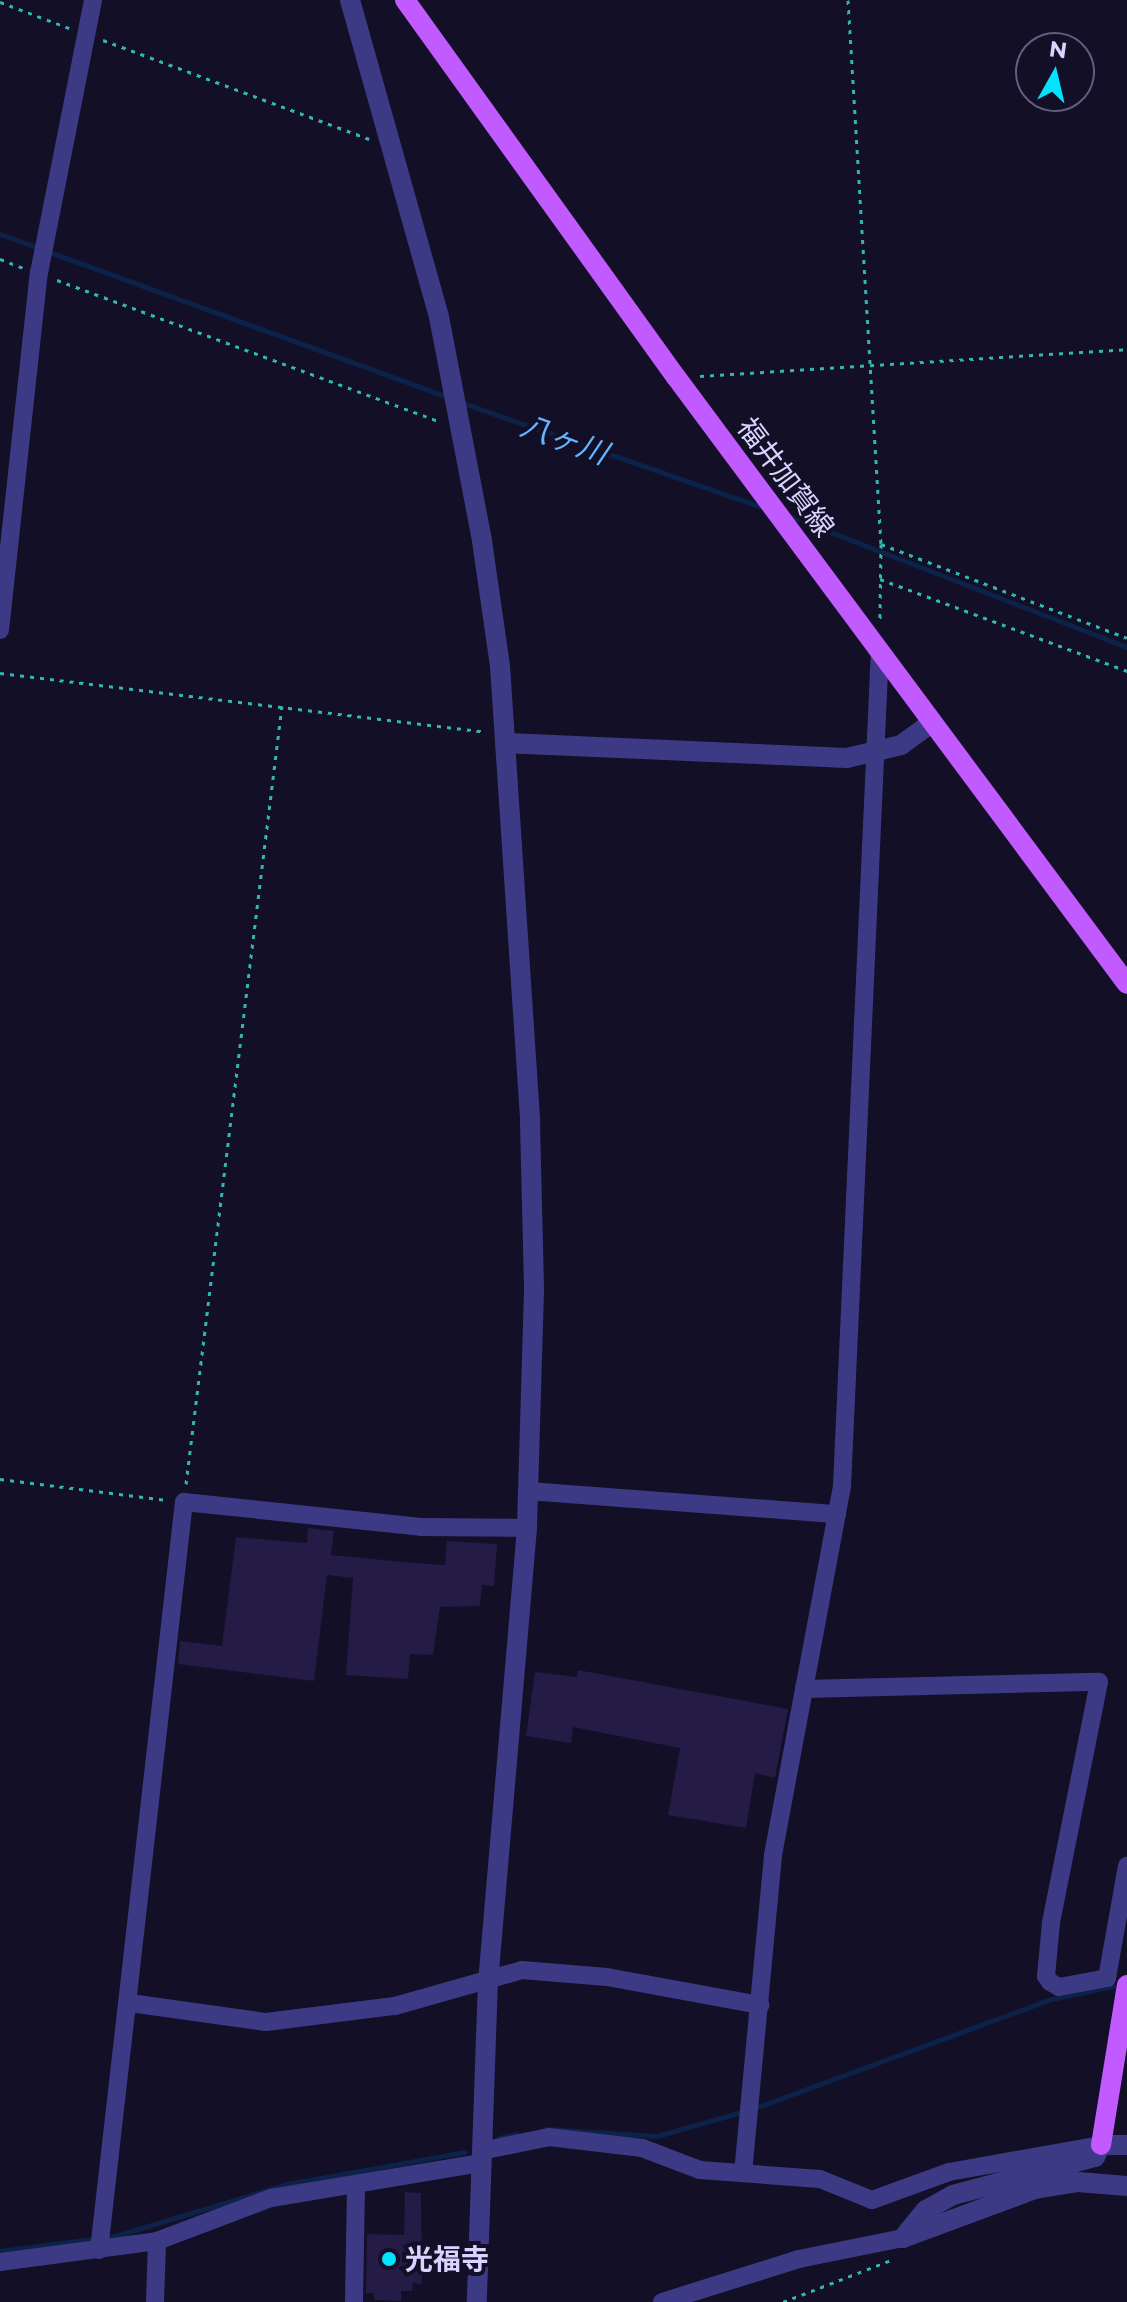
<!DOCTYPE html>
<html>
<head>
<meta charset="utf-8">
<style>
  body { margin:0 }
  #map { position:relative; width:1127px; height:2302px; overflow:hidden; background:#130f26; font-family:Montserrat,"Noto Sans JP",sans-serif }
  div>[style] { position:absolute }
  .stream>* { height:5px; margin:-2.5px; padding:0 2.5px; transform-origin:2.5px; border-radius:2.5px; background:#0c2248 }
  .building>* { inset:0; background:#241b47 }
  .path>* { height:3px; margin-top:-1.5px; transform-origin:0; background:repeating-linear-gradient(90deg,#2fb8b0 0 4px,transparent 0 10px) }
  .minor>* { height:18px; margin:-9px; padding:0 9px; transform-origin:9px; border-radius:9px; background:#3d3a85 }
  .tertiary>* { height:20px; margin:-10px; padding:0 10px; transform-origin:10px; border-radius:10px; background:#3d3a85 }
  .primary>* { height:20px; margin:-10px; padding:0 10px; transform-origin:10px; border-radius:10px; background:#c25bff }
  .dots>* { width:22px; height:22px; translate:-50% -50%; box-sizing:border-box; border:4px solid #130f26; border-radius:50% }
  span { translate:-50% -50%; white-space:nowrap; text-align:center; line-height:1.15; -webkit-text-stroke:8px #130f26; paint-order:stroke }
  .street-label { font-size:28px; color:#d9d4ff }
  .poi-label { font-size:28px; color:#d9d4ff; font-weight:700 }
  .left { translate:0 -50%; text-align:left }
  .water-label { font-size:30px; color:#62b6ff; font-style:italic }
  .north { position:absolute; left:1015px; top:32px; width:80px; height:80px; box-sizing:border-box; background:#130f26; border:2px solid #625e7d; border-radius:50%; rotate:8deg; font-size:22px; font-weight:700; line-height:32px; text-align:center; color:#d9d4ff }
  .north::after { content:''; display:block; margin:auto; width:28px; height:36px; background:#00e5ff; clip-path:polygon(50% 0,100% 100%,50% 72%,0 100%) }
</style>
</head>
<body>
<div id="map">
  <div class="stream">
    <i style="left:0;top:234px;width:476px;rotate:20deg"></i>
    <i style="left:460px;top:402px;width:322px;rotate:19.2deg"></i>
    <i style="left:789px;top:516px;width:362px;rotate:21.2deg"></i>
    <i style="left:755px;top:2108px;width:316px;rotate:-20.2deg"></i>
    <i style="left:1052px;top:1999px;width:62px;rotate:-12deg"></i>
    <i style="left:547px;top:2129px;width:110px;rotate:3.6deg"></i>
    <i style="left:657px;top:2136px;width:91px;rotate:-15.9deg"></i>
    <i style="left:499px;top:2138px;width:18px;rotate:-13deg"></i>
    <i style="left:0;top:2251px;width:116px;rotate:-7.4deg"></i>
    <i style="left:115px;top:2236px;width:180px;rotate:-16.8deg"></i>
    <i style="left:287px;top:2184px;width:180px;rotate:-10.2deg"></i>
  </div>
  <div class="building">
    <i style="clip-path:polygon(308px 1528px,334px 1531px,331px 1555px,414px 1563px,445px 1565px,447px 1541px,497px 1544px,494px 1586px,482px 1585px,480px 1606px,440px 1607px,433px 1655px,410px 1654px,408px 1679px,346px 1675px,353px 1578px,327px 1575px,314px 1681px,178px 1664px,180px 1641px,222px 1646px,236px 1537px,307px 1543px)"></i>
    <i style="clip-path:polygon(578px 1670px,788px 1709px,775px 1778px,755px 1773px,746px 1828px,668px 1815px,680px 1748px,573px 1727px,571px 1743px,526px 1736px,535px 1672px,577px 1677px)"></i>
    <i style="clip-path:polygon(405px 2192px,421px 2193px,422px 2284px,413px 2283px,412px 2291px,401px 2291px,401px 2301px,374px 2300px,374px 2293px,366px 2293px,367px 2234px,404px 2235px)"></i>
  </div>
  <div class="path">
    <i style="left:848px;top:0;width:545px;rotate:86.53deg"></i>
    <i style="left:881px;top:544px;width:75px;rotate:90.8deg"></i>
    <i style="left:0;top:2px;width:74px;rotate:20.6deg"></i>
    <i style="left:103px;top:40px;width:284px;rotate:20.4deg"></i>
    <i style="left:0;top:259px;width:26px;rotate:21deg"></i>
    <i style="left:57px;top:280px;width:409px;rotate:20.3deg"></i>
    <i style="left:700px;top:376px;width:428px;rotate:-3.6deg"></i>
    <i style="left:881px;top:544px;width:263px;rotate:20.9deg"></i>
    <i style="left:880px;top:579px;width:264px;rotate:20.4deg"></i>
    <i style="left:0;top:673px;width:489px;rotate:6.9deg"></i>
    <i style="left:0;top:1479px;width:168px;rotate:7.2deg"></i>
    <i style="left:186px;top:1484px;width:784px;rotate:-82.97deg"></i>
    <i style="left:783px;top:2302px;width:119px;rotate:-21.2deg"></i>
  </div>
  <div class="minor">
    <i style="left:0;top:630px;width:359px;rotate:-83.8deg"></i>
    <i style="left:39px;top:273px;width:278px;rotate:-78.8deg"></i>
    <i style="left:528px;top:1491px;width:310px;rotate:4.3deg"></i>
    <i style="left:804px;top:1689px;width:295px;rotate:-1.4deg"></i>
    <i style="left:1099px;top:1682px;width:246px;rotate:101.3deg"></i>
    <i style="left:1051px;top:1923px;width:53px;rotate:95.4deg"></i>
    <i style="left:1046px;top:1976px;width:7px;rotate:56deg"></i>
    <i style="left:1050px;top:1982px;width:10px;rotate:29deg"></i>
    <i style="left:1059px;top:1987px;width:49px;rotate:-10.6deg"></i>
    <i style="left:1107px;top:1978px;width:114px;rotate:-79.9deg"></i>
    <i style="left:130px;top:2003px;width:137px;rotate:8deg"></i>
    <i style="left:266px;top:2022px;width:130px;rotate:-7.1deg"></i>
    <i style="left:395px;top:2006px;width:132px;rotate:-15.8deg"></i>
    <i style="left:522px;top:1970px;width:85px;rotate:4.7deg"></i>
    <i style="left:607px;top:1977px;width:156px;rotate:10.4deg"></i>
    <i style="left:481px;top:2151px;width:69px;rotate:-11.6deg"></i>
    <i style="left:549px;top:2137px;width:94px;rotate:6.7deg"></i>
    <i style="left:642px;top:2148px;width:62px;rotate:20.8deg"></i>
    <i style="left:700px;top:2170px;width:120px;rotate:4.3deg"></i>
    <i style="left:820px;top:2179px;width:56px;rotate:22deg"></i>
    <i style="left:872px;top:2200px;width:82px;rotate:-20deg"></i>
    <i style="left:949px;top:2172px;width:154px;rotate:-10.1deg"></i>
    <i style="left:743px;top:2173px;width:319px;rotate:-84.6deg"></i>
    <i style="left:773px;top:1855px;width:375px;rotate:-79.4deg"></i>
    <i style="left:842px;top:1486px;width:837px;rotate:-87.4deg"></i>
    <i style="left:99px;top:2250px;width:753px;rotate:-83.52deg"></i>
    <i style="left:184px;top:1502px;width:238px;rotate:6deg"></i>
    <i style="left:421px;top:1527px;width:106px;rotate:0.5deg"></i>
    <i style="left:0;top:2262px;width:158px;rotate:-7.6deg"></i>
    <i style="left:157px;top:2241px;width:122px;rotate:-20.7deg"></i>
    <i style="left:271px;top:2198px;width:212px;rotate:-9.5deg"></i>
    <i style="left:155px;top:2302px;width:61px;rotate:-88.1deg"></i>
    <i style="left:354px;top:2302px;width:118px;rotate:-89deg"></i>
    <i style="left:662px;top:2302px;width:144px;rotate:-17.4deg"></i>
    <i style="left:799px;top:2259px;width:106px;rotate:-11.4deg"></i>
  </div>
  <div class="tertiary">
    <i style="left:350px;top:0;width:329px;rotate:74.3deg"></i>
    <i style="left:439px;top:317px;width:228px;rotate:79.1deg"></i>
    <i style="left:482px;top:541px;width:126px;rotate:81.8deg"></i>
    <i style="left:500px;top:666px;width:458px;rotate:86.2deg"></i>
    <i style="left:530px;top:1123px;width:167px;rotate:88.6deg"></i>
    <i style="left:534px;top:1290px;width:238px;rotate:91.7deg"></i>
    <i style="left:527px;top:1528px;width:454px;rotate:94.9deg"></i>
    <i style="left:488px;top:1980px;width:322px;rotate:92deg"></i>
    <i style="left:505px;top:743px;width:342px;rotate:2.5deg"></i>
    <i style="left:847px;top:758px;width:56px;rotate:-13.5deg"></i>
    <i style="left:901px;top:745px;width:39px;rotate:-36deg"></i>
    <i style="left:903px;top:2238px;width:36px;rotate:-51deg"></i>
    <i style="left:926px;top:2210px;width:31px;rotate:-29deg"></i>
    <i style="left:953px;top:2195px;width:147px;rotate:-15deg"></i>
    <i style="left:1095px;top:2157px;width:13px;rotate:-63deg"></i>
    <i style="left:1101px;top:2145px;width:26px"></i>
    <i style="left:903px;top:2238px;width:141px;rotate:-20.4deg"></i>
    <i style="left:1035px;top:2189px;width:44px;rotate:-9.2deg"></i>
    <i style="left:1078px;top:2182px;width:49px;rotate:4.7deg"></i>
  </div>
  <div class="primary">
    <i style="left:405px;top:0;width:464px;rotate:54.3deg"></i>
    <i style="left:676px;top:377px;width:756px;rotate:53.39deg"></i>
    <i style="left:1101px;top:2145px;width:162px;rotate:-80.8deg"></i>
  </div>
  <div class="dots">
    <i style="left:389px;top:2259px;background:#00e5ff"></i>
  </div>
  <div class="street-label">
    <span style="left:786px;top:477px;rotate:53deg">福井加賀線</span>
  </div>
  <div class="poi-label">
    <span class="left" style="left:405px;top:2259px">光福寺</span>
  </div>
  <div class="water-label">
    <span style="left:564px;top:440px;rotate:20deg">八ヶ川</span>
  </div>
  <div class="north">N</div>
</div>
</body>
</html>
